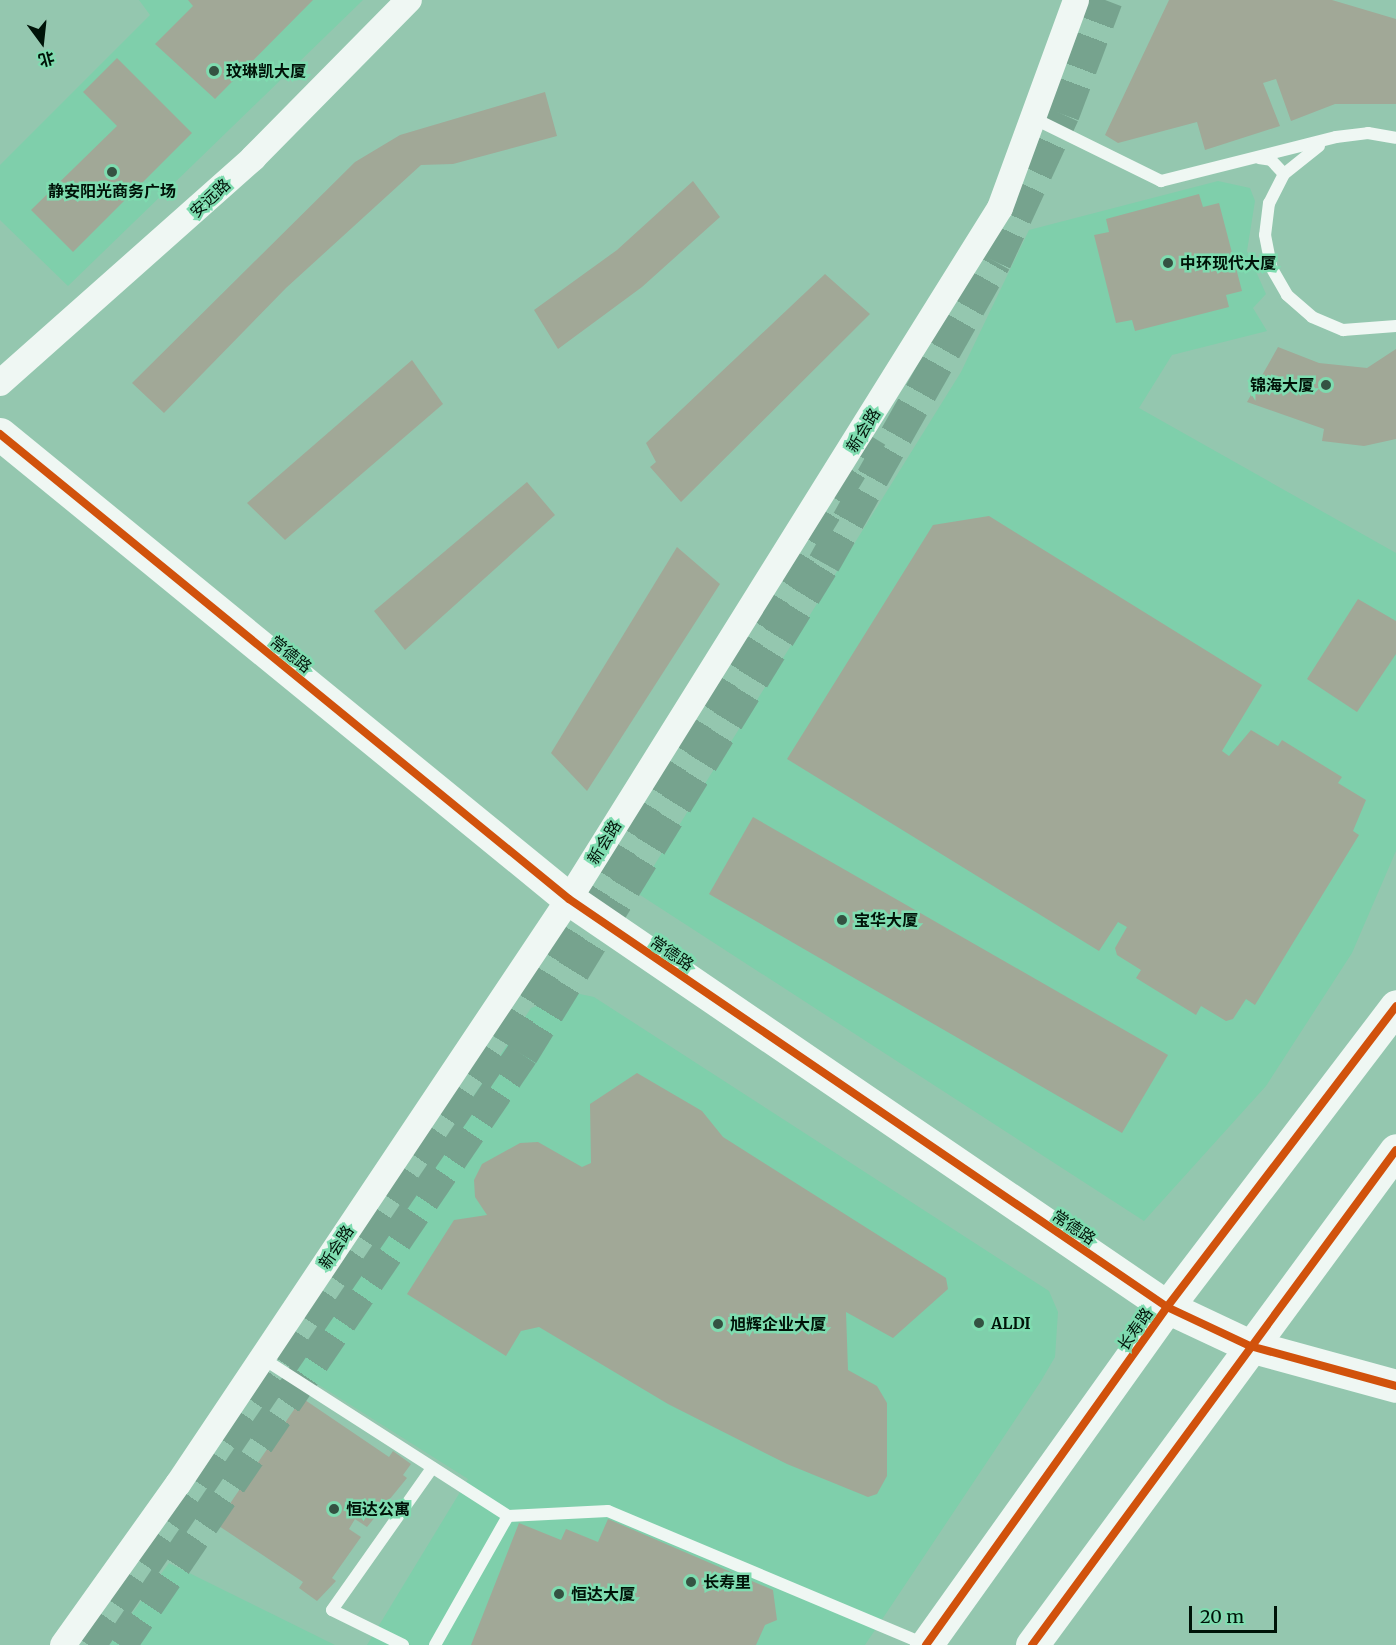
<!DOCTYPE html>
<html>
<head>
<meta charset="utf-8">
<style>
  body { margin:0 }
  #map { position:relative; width:1396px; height:1645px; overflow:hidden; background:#94c7af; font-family:Merriweather,"Noto Sans SC",serif }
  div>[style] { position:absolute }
  .built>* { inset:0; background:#7fcfab }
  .building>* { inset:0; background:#a1a897 }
  .highway-tunnel>* { height:33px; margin-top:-16.5px; transform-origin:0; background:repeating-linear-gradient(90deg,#76a38e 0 33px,transparent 0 49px) }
  .lane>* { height:12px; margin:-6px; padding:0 6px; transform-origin:6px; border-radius:6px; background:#eff7f3 }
  .street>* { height:26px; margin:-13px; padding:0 13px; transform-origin:13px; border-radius:13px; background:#eff7f3 }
  .secondary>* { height:33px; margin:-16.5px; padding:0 16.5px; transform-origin:16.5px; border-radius:16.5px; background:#eff7f3 }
  .primary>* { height:33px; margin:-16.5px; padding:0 16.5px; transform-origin:16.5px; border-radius:16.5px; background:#eff7f3 }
  .cycleway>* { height:8px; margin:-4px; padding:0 4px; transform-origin:4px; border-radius:4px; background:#d1520c }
  .dots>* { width:16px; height:16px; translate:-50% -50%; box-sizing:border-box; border:3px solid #7fdcb0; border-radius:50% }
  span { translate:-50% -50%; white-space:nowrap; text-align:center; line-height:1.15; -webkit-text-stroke:5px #7fdcb0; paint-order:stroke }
  .poi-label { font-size:16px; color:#001308; font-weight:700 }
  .left { translate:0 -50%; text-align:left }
  .right { translate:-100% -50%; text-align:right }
  .street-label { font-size:16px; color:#001308 }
  .north { position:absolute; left:12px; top:12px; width:60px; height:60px; -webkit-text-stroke:4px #7fdcb0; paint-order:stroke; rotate:165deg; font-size:16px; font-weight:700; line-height:24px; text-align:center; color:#001308 }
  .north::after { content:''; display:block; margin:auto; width:21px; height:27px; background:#001308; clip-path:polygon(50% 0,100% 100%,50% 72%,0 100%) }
  .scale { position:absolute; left:1189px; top:1606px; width:88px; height:27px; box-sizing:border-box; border:3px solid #001308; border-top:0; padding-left:8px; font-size:18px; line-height:21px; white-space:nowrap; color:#001308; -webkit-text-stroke:4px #7fdcb0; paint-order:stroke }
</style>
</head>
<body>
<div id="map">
  <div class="built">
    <i style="clip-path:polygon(139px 0,363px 0,68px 286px,0 220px,0 165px,150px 15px)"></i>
    <i style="clip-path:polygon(1218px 181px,1250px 188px,1255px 201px,1247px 251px,1266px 294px,1253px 308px,1267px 331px,1172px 355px,1139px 408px,1396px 553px,1396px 851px,1352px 953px,1266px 1086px,1144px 1221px,637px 893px,961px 372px,1029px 230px)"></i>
    <i style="clip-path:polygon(575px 993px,594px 997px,1049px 1291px,1058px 1312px,1055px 1357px,1041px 1381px,865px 1645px,367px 1645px,468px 1479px,295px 1370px,531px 1008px)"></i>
    <i style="clip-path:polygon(169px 1563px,335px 1645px,109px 1645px)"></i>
  </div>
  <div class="building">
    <i style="clip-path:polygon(188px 0,313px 0,215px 99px,155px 44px,193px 6px)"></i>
    <i style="clip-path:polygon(1169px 0,1332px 0,1396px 19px,1396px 104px,1335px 104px,1291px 121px,1276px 79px,1263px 83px,1280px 126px,1205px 150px,1197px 122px,1118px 143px,1105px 135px)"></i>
    <i style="clip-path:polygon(117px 58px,192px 133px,73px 252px,31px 210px,117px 126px,83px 92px)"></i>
    <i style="clip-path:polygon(545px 92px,557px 136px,453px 164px,421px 165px,286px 288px,164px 413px,132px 383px,355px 162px,400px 135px)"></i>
    <i style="clip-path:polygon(693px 181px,720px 217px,642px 287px,558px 349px,534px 310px,617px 250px)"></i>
    <i style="clip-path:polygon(1199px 194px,1203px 207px,1219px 203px,1242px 291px,1226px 295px,1229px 307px,1135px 331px,1132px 320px,1116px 323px,1094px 235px,1109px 232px,1106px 219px)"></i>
    <i style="clip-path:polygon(825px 274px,870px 314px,681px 502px,650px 467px,656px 462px,646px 443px)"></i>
    <i style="clip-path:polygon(1278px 347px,1319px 363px,1367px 368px,1396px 349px,1396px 439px,1364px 446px,1322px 441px,1324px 429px,1247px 402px)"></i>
    <i style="clip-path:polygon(412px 360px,443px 404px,285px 540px,247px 503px)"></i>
    <i style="clip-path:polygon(527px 482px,555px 515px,405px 650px,374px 611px)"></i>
    <i style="clip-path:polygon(989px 516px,1262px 685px,1222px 751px,1229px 756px,1251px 730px,1278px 746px,1282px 740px,1342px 777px,1338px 783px,1366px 800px,1353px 831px,1359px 835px,1255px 1005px,1246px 999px,1233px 1019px,1226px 1021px,1201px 1006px,1196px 1015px,1136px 978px,1141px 970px,1117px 955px,1115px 948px,1127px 927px,1118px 922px,1099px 951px,787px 759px,933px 525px)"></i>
    <i style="clip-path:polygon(677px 547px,720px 584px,587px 791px,551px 753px)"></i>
    <i style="clip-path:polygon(1358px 599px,1396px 621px,1396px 654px,1357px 712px,1307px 679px)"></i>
    <i style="clip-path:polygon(753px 817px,1168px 1055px,1122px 1133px,709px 894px)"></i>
    <i style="clip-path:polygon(637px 1073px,702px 1111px,723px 1137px,946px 1278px,948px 1289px,893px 1338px,846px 1312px,848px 1370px,877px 1386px,887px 1403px,887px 1476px,877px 1494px,868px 1497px,787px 1464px,668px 1404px,539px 1327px,521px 1331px,506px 1356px,407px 1294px,454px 1220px,487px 1215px,475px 1197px,474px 1180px,482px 1164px,520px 1143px,538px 1142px,582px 1167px,591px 1163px,590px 1104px)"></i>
    <i style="clip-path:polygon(302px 1398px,389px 1457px,393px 1451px,411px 1464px,403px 1475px,407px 1478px,367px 1527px,355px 1519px,349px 1529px,361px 1537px,332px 1578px,336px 1581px,317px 1601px,299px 1588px,303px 1582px,216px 1524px)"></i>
    <i style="clip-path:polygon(608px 1519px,773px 1590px,777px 1620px,765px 1625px,756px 1645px,471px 1645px,519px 1523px,561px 1540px,566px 1529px,598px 1542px)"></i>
  </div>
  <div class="highway-tunnel">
    <i style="left:89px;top:1645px;width:732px;rotate:-55.64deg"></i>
    <i style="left:502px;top:1041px;width:709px;rotate:-58.62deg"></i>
    <i style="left:120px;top:1645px;width:715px;rotate:-55.78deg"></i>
    <i style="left:522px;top:1054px;width:576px;rotate:-58.41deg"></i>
    <i style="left:824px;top:563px;width:347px;rotate:-60.5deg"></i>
    <i style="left:995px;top:261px;width:162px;rotate:-65.2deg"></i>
    <i style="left:1063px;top:114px;width:122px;rotate:-69.3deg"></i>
  </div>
  <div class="lane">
    <i style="left:1033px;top:118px;width:143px;rotate:26.2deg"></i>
    <i style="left:1161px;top:181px;width:180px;rotate:-14.1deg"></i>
    <i style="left:1336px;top:137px;width:32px;rotate:-7deg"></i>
    <i style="left:1368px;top:133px;width:28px;rotate:10deg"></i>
    <i style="left:1319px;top:146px;width:45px;rotate:141.3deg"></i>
    <i style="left:1284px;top:174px;width:33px;rotate:117deg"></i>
    <i style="left:1269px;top:203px;width:32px;rotate:97deg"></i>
    <i style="left:1265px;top:235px;width:33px;rotate:79deg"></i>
    <i style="left:1271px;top:267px;width:32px;rotate:60deg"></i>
    <i style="left:1287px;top:295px;width:33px;rotate:41deg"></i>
    <i style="left:1312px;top:317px;width:34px;rotate:23deg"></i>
    <i style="left:1343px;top:330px;width:53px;rotate:-4.3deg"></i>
    <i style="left:1259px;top:158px;width:12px;rotate:9deg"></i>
    <i style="left:1271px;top:160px;width:19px;rotate:47deg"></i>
    <i style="left:262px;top:1358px;width:292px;rotate:32.7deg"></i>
    <i style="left:508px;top:1516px;width:100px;rotate:-2.9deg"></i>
    <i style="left:608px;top:1511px;width:344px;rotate:22.8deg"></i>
    <i style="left:403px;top:1645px;width:79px;rotate:-153.8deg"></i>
    <i style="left:332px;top:1610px;width:174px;rotate:-54.8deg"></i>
    <i style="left:435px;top:1645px;width:148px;rotate:-60.5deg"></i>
  </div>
  <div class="street">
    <i style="left:0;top:383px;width:339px;rotate:-41.6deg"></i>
    <i style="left:253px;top:158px;width:222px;rotate:-45.4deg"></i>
    <i style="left:63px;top:1645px;width:198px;rotate:-54.5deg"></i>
    <i style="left:178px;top:1484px;width:704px;rotate:-56.24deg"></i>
    <i style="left:569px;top:899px;width:814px;rotate:-58.05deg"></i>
    <i style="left:1000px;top:208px;width:221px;rotate:-69.9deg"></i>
  </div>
  <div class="secondary">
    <i style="left:0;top:434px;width:735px;rotate:39.26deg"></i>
    <i style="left:569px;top:899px;width:724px;rotate:34.3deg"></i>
    <i style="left:1167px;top:1307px;width:92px;rotate:25.2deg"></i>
    <i style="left:1250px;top:1346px;width:151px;rotate:15.3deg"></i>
  </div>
  <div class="primary">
    <i style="left:926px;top:1645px;width:415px;rotate:-54.5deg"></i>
    <i style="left:1167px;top:1307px;width:378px;rotate:-52.7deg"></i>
    <i style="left:1032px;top:1645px;width:614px;rotate:-53.67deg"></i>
  </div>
  <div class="cycleway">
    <i style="left:0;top:434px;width:735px;rotate:39.26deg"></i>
    <i style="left:569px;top:899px;width:724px;rotate:34.3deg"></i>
    <i style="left:1167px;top:1307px;width:92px;rotate:25.2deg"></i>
    <i style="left:1250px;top:1346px;width:151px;rotate:15.3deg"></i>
    <i style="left:926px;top:1645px;width:415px;rotate:-54.5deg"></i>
    <i style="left:1167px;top:1307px;width:378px;rotate:-52.7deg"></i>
    <i style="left:1032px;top:1645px;width:614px;rotate:-53.67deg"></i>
  </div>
  <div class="dots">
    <i style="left:214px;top:71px;background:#345242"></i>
    <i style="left:112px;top:172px;background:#345242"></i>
    <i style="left:1168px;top:263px;background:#345242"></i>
    <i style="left:1326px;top:385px;background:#345242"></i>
    <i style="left:842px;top:920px;background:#345242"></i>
    <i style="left:979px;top:1323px;background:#345242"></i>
    <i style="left:718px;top:1324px;background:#345242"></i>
    <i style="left:334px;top:1509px;background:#345242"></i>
    <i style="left:691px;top:1582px;background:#345242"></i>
    <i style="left:559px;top:1594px;background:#345242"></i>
  </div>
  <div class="poi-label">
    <span class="left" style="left:226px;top:71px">玟琳凯大厦</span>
    <span style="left:112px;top:191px">静安阳光商务广场</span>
    <span class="left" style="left:1180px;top:263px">中环现代大厦</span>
    <span class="right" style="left:1314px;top:385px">锦海大厦</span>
    <span class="left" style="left:854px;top:920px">宝华大厦</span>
    <span class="left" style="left:991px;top:1323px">ALDI</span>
    <span class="left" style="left:730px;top:1324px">旭辉企业大厦</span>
    <span class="left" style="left:346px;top:1509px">恒达公寓</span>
    <span class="left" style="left:703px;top:1582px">长寿里</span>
    <span class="left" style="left:571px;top:1594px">恒达大厦</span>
  </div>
  <div class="street-label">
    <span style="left:210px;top:198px;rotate:-43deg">安远路</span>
    <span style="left:863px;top:430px;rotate:-58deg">新会路</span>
    <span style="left:291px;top:654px;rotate:39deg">常德路</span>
    <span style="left:604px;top:842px;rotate:-58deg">新会路</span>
    <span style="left:672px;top:953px;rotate:34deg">常德路</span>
    <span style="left:1074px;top:1227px;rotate:34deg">常德路</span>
    <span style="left:336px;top:1247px;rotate:-56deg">新会路</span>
    <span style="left:1135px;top:1329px;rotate:-55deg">长寿路</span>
  </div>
  <div class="north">北</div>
  <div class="scale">20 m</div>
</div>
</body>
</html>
